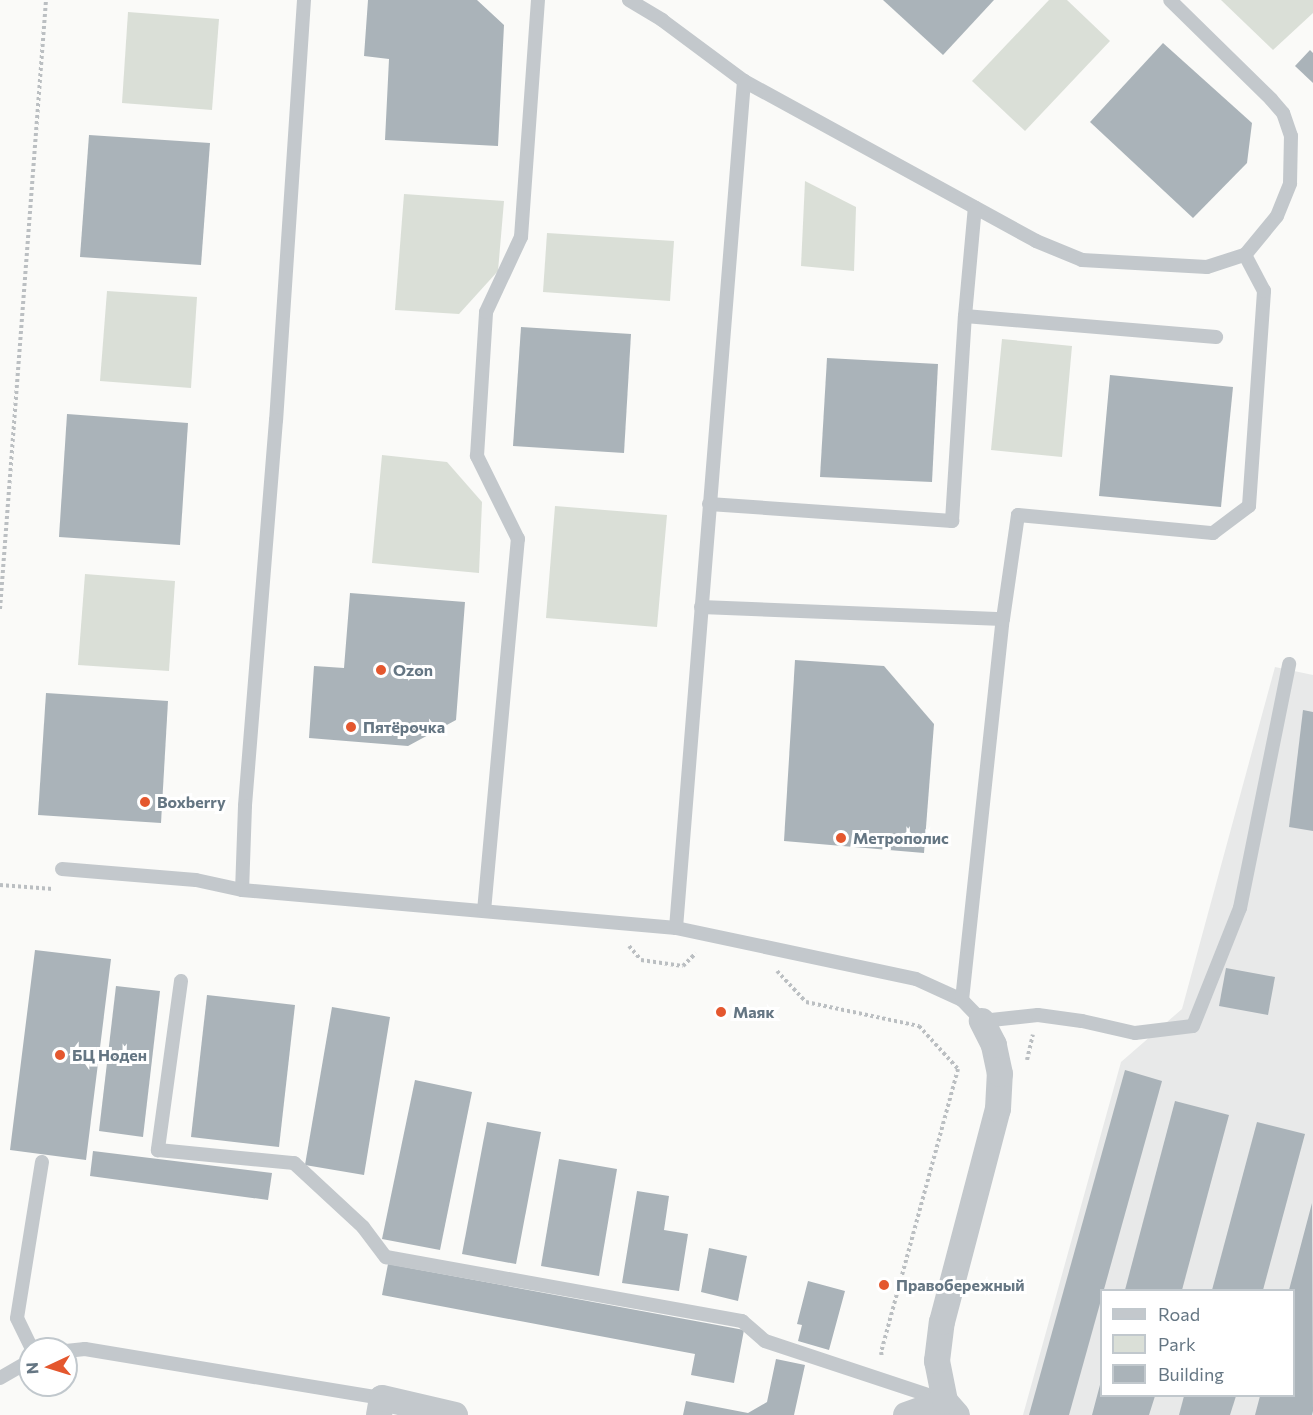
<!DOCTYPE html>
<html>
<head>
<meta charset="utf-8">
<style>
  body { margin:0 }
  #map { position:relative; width:1313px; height:1415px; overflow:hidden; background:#fafaf8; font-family:Commissioner,sans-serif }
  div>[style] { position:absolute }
  .built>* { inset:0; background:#e8e9e9 }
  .green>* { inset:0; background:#dadfd7 }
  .building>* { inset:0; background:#aab3b9 }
  .path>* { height:4px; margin-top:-2px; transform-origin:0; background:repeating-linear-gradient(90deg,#bbbfc2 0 3px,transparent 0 6px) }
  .service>* { height:14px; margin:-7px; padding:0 7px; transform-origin:7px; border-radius:7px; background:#c3c8cc }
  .minor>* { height:26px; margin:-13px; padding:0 13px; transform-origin:13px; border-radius:13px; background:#c3c8cc }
  .dots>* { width:16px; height:16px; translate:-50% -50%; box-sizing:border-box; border:3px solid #fff; border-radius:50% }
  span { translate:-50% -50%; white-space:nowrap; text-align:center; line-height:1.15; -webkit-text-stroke:6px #fff; paint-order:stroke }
  .poi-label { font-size:16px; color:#657683; font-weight:700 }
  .left { translate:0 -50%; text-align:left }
  .legend { position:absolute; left:1100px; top:1289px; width:195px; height:108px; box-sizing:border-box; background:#fff; border:2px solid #c1c8cd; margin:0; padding:8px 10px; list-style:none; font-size:18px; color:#657683 }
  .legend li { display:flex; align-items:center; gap:12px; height:30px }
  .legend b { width:30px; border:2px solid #c1c8cd }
  .north { position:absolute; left:18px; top:1337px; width:60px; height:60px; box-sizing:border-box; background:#fff; border:2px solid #c1c8cd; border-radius:50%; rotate:266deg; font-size:16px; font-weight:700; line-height:24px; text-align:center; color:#657683 }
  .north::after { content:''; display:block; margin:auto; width:21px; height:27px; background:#e4572e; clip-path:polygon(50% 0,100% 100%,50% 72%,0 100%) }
</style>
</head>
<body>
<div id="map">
  <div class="built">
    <i style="clip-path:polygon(evenodd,1275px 667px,1313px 675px,1313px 1415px,1023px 1415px,1121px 1062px,1182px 1009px,1275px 667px,1102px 1290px,1294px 1290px,1294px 1396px,1102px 1396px,1102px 1290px)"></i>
  </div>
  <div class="green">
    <i style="clip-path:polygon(1049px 0,1067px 0,1110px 41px,1025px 131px,972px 81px)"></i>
    <i style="clip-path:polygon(1221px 0,1313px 0,1313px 13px,1273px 50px)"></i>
    <i style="clip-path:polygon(128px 12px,219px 19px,212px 110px,122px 103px)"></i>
    <i style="clip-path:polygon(805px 181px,856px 207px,854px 271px,801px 266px)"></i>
    <i style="clip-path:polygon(404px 194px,504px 201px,498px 271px,459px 314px,395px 310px)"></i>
    <i style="clip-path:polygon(547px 233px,674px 241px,670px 301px,543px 292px)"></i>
    <i style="clip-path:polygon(107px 291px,197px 297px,191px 388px,100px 381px)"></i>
    <i style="clip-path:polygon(1002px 339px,1072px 346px,1062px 457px,991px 450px)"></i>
    <i style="clip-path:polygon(382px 455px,447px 462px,482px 502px,479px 573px,372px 563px)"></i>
    <i style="clip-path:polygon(555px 506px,667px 515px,657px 627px,546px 618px)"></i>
    <i style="clip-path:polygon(85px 574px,175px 581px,169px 671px,78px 665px)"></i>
  </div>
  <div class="building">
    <i style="clip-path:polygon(368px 0,477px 0,504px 25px,498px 146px,385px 140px,389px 59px,364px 56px)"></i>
    <i style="clip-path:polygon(883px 0,994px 0,943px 55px)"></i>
    <i style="clip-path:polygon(1163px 43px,1252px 123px,1247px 163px,1193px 218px,1090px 122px)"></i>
    <i style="clip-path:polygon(1310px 50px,1313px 53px,1313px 83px,1295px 66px)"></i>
    <i style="clip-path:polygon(89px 135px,210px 143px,201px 265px,80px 257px)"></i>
    <i style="clip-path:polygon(521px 327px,631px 334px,624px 453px,513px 446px)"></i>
    <i style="clip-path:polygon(827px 358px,938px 364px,932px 482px,820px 477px)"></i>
    <i style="clip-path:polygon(1110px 375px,1233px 387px,1221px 507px,1099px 496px)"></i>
    <i style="clip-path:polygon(67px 414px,188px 423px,180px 545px,59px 537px)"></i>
    <i style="clip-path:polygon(350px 593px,465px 602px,456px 720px,408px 746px,309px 738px,314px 666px,344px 668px)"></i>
    <i style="clip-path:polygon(795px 660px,884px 666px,934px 724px,924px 853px,784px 841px)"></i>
    <i style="clip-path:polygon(46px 693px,168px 701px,161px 823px,38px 815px)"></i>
    <i style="clip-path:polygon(1303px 710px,1313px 712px,1313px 831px,1289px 827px)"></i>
    <i style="clip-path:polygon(35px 950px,111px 959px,86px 1160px,10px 1150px)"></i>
    <i style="clip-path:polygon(1226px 968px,1275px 977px,1268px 1015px,1219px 1006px)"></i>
    <i style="clip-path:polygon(116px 986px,160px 991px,143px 1137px,99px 1131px)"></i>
    <i style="clip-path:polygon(207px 995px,295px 1005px,279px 1147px,191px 1137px)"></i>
    <i style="clip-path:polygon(332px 1007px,390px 1017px,364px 1175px,305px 1165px)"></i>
    <i style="clip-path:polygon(1125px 1070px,1162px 1081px,1069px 1415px,1029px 1415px)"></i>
    <i style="clip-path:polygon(415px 1080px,472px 1092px,440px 1250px,382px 1239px)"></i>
    <i style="clip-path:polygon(1175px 1101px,1229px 1115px,1182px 1290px,1125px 1290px)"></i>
    <i style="clip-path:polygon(487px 1122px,541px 1132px,516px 1264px,462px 1254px)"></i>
    <i style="clip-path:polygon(1257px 1122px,1305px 1134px,1263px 1290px,1212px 1290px)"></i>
    <i style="clip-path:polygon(93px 1151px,272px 1173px,268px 1200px,90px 1176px)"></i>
    <i style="clip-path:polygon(559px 1159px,617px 1169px,599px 1276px,541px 1266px)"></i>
    <i style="clip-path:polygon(637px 1191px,669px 1196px,664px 1230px,688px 1234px,679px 1291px,622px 1283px)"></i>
    <i style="clip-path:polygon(1312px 1203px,1313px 1411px,1312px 1415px,1255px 1415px,1260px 1396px,1294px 1396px,1294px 1290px,1289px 1290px)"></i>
    <i style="clip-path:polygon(709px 1248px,747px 1256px,738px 1301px,701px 1292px)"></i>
    <i style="clip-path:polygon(388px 1264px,744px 1330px,734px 1383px,691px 1375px,695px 1354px,382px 1295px)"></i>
    <i style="clip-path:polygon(808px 1281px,845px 1291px,829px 1350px,798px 1341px,802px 1325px,797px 1324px)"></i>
    <i style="clip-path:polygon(776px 1359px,805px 1365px,794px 1415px,683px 1415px,686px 1401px,748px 1413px,767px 1402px)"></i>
    <i style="clip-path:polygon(1101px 1381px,1102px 1396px,1155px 1396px,1149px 1415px,1092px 1415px)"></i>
    <i style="clip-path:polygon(1184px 1396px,1236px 1396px,1230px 1415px,1179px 1415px)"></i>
  </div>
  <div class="path">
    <i style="left:0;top:609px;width:611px;rotate:-85.68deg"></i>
    <i style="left:0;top:885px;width:53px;rotate:4.3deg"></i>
    <i style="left:629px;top:946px;width:18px;rotate:49deg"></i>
    <i style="left:641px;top:960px;width:42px;rotate:8.1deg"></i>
    <i style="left:683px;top:966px;width:18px;rotate:-45deg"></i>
    <i style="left:777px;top:971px;width:42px;rotate:46.9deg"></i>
    <i style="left:806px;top:1002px;width:116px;rotate:12deg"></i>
    <i style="left:919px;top:1026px;width:58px;rotate:47.8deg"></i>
    <i style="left:958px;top:1069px;width:293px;rotate:105.2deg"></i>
    <i style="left:881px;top:1352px;width:5px;rotate:79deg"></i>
    <i style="left:1027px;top:1060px;width:26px;rotate:-77deg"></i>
  </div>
  <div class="service">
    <i style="left:304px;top:0;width:421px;rotate:93.8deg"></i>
    <i style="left:276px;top:420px;width:387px;rotate:94.6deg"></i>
    <i style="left:245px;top:806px;width:84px;rotate:92deg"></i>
    <i style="left:242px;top:890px;width:436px;rotate:5deg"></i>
    <i style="left:676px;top:928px;width:245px;rotate:12deg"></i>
    <i style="left:916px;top:979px;width:51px;rotate:24.5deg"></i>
    <i style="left:962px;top:1000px;width:29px;rotate:46deg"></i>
    <i style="left:982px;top:1021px;width:56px;rotate:-6.1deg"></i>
    <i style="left:1038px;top:1015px;width:44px;rotate:7.8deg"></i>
    <i style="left:1082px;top:1021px;width:54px;rotate:12.8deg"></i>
    <i style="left:1135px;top:1033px;width:58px;rotate:-6.9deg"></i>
    <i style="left:1193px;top:1026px;width:127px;rotate:-68.3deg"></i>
    <i style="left:1240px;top:908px;width:249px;rotate:-78.6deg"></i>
    <i style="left:629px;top:0;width:39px;rotate:31deg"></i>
    <i style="left:662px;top:20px;width:102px;rotate:36.6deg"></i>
    <i style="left:744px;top:81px;width:333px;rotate:28.7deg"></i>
    <i style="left:1036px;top:241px;width:50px;rotate:22.4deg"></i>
    <i style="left:1082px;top:260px;width:125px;rotate:3.2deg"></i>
    <i style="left:1207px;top:267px;width:40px;rotate:-18deg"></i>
    <i style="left:1245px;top:255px;width:50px;rotate:-50.6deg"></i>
    <i style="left:1277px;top:216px;width:35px;rotate:-68deg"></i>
    <i style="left:1290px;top:183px;width:47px;rotate:-88.8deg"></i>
    <i style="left:1291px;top:136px;width:24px;rotate:-109deg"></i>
    <i style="left:1283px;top:113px;width:18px;rotate:-131deg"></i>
    <i style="left:1271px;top:99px;width:141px;rotate:-135.6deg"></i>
    <i style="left:965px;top:316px;width:109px;rotate:-84.8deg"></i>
    <i style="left:709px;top:504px;width:244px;rotate:4deg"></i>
    <i style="left:952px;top:521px;width:205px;rotate:-86.4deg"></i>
    <i style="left:965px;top:316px;width:252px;rotate:4.8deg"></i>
    <i style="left:701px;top:607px;width:302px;rotate:2.3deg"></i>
    <i style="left:62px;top:869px;width:134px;rotate:4.7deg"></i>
    <i style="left:196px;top:880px;width:47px;rotate:12.3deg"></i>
    <i style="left:484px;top:911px;width:374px;rotate:-84.8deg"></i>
    <i style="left:518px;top:539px;width:93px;rotate:-116.3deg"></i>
    <i style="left:477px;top:456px;width:144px;rotate:-86.4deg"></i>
    <i style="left:486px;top:312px;width:83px;rotate:-65deg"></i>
    <i style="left:521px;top:237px;width:238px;rotate:-85.9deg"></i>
    <i style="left:676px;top:928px;width:850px;rotate:-85.41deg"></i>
    <i style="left:181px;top:981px;width:171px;rotate:97.8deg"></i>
    <i style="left:158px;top:1150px;width:137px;rotate:5.5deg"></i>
    <i style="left:294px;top:1163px;width:94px;rotate:42.8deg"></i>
    <i style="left:363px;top:1227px;width:38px;rotate:53deg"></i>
    <i style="left:386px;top:1257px;width:362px;rotate:10.2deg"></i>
    <i style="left:742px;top:1321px;width:30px;rotate:41deg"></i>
    <i style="left:765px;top:1341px;width:188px;rotate:18.3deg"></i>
    <i style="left:962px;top:1000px;width:383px;rotate:-83.9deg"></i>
    <i style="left:1003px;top:619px;width:105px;rotate:-81.8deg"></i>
    <i style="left:1018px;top:515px;width:196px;rotate:5.3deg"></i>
    <i style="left:1213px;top:533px;width:45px;rotate:-36.9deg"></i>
    <i style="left:1249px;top:506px;width:216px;rotate:-86deg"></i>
    <i style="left:1264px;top:291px;width:41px;rotate:-117.8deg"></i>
    <i style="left:32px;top:1349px;width:34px;rotate:-116deg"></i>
    <i style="left:17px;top:1318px;width:158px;rotate:-80.9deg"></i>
    <i style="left:66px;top:1351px;width:19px;rotate:-6deg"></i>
    <i style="left:85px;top:1349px;width:301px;rotate:9.4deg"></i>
    <i style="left:0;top:1378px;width:34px;rotate:-30deg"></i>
  </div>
  <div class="minor">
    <i style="left:379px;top:1415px;width:17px;rotate:-80deg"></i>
    <i style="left:382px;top:1398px;width:75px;rotate:13.1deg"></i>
    <i style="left:906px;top:1415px;width:41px;rotate:-19.7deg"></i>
    <i style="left:957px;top:1415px;width:18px;rotate:-131deg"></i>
    <i style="left:945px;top:1401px;width:41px;rotate:-101.3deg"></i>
    <i style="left:937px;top:1361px;width:39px;rotate:-83deg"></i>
    <i style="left:942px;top:1322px;width:220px;rotate:-75.3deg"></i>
    <i style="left:998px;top:1109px;width:35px;rotate:-87deg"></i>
    <i style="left:1000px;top:1074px;width:30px;rotate:-102deg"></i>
    <i style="left:994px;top:1045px;width:27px;rotate:-117deg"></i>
  </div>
  <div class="dots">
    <i style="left:381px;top:670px;background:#e4572e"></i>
    <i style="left:351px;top:727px;background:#e4572e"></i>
    <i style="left:145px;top:802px;background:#e4572e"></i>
    <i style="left:841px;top:838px;background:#e4572e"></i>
    <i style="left:721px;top:1012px;background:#e4572e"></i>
    <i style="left:60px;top:1055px;background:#e4572e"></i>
    <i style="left:884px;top:1285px;background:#e4572e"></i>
  </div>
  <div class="poi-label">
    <span class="left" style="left:393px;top:670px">Ozon</span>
    <span class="left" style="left:363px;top:727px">Пятёрочка</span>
    <span class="left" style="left:157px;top:802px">Boxberry</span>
    <span class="left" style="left:853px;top:838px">Метрополис</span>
    <span class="left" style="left:733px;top:1012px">Маяк</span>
    <span class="left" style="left:72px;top:1055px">БЦ Ноден</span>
    <span class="left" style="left:896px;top:1285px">Правобережный</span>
  </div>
  <ul class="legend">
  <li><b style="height:8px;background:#c3c8cc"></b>Road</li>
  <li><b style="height:16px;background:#dadfd7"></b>Park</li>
  <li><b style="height:16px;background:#aab3b9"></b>Building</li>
  </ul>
  <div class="north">N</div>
</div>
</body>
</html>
